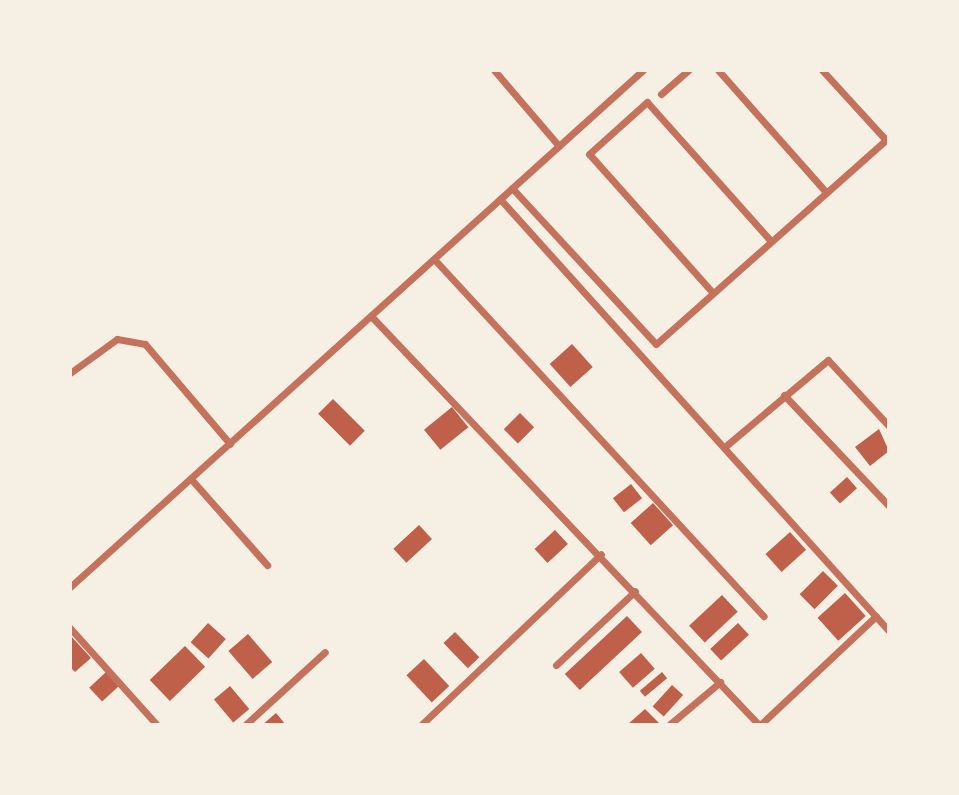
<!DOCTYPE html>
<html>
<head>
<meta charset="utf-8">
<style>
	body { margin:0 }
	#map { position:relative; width:959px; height:795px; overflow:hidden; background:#f6efe4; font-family:Montserrat,sans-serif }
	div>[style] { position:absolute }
	.building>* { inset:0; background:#bf614a; transform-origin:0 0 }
	.minor>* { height:7px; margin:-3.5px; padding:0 3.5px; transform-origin:3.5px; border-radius:3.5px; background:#c5725c }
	span { translate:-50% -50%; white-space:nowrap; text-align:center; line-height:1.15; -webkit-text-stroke:8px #f6efe4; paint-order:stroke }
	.frame { position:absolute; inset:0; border:72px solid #f6efe4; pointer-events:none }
</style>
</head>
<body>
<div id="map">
	<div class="building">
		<i style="left:572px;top:344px;width:31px;height:30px;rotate:48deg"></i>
		<i style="left:333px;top:399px;width:45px;height:21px;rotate:45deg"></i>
		<i style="left:452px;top:407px;width:26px;height:36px;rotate:51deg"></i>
		<i style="left:520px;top:413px;width:20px;height:23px;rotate:45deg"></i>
		<i style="clip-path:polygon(879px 429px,889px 451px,870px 466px,855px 447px)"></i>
		<i style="left:847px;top:477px;width:15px;height:23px;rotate:48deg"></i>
		<i style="left:631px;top:484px;width:18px;height:23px;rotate:52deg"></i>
		<i style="left:653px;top:503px;width:30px;height:30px;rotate:48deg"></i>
		<i style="left:419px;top:525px;width:19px;height:35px;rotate:47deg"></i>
		<i style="left:555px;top:530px;width:19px;height:28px;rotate:47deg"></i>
		<i style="left:790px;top:532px;width:24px;height:33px;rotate:48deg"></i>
		<i style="left:823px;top:571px;width:21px;height:33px;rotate:45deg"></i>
		<i style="left:845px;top:593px;width:31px;height:37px;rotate:48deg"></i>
		<i style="left:722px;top:595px;width:23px;height:45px;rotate:47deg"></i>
		<i style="left:627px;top:616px;width:22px;height:85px;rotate:47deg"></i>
		<i style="left:208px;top:623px;width:24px;height:26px;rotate:42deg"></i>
		<i style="left:738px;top:623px;width:16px;height:38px;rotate:47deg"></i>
		<i style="left:455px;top:632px;width:35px;height:16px;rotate:46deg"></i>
		<i style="left:248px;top:634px;width:37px;height:26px;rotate:49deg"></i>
		<i style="clip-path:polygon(70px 635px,91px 658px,75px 672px,70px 667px)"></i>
		<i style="left:185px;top:646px;width:29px;height:49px;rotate:46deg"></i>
		<i style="left:641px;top:653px;width:21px;height:29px;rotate:49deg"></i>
		<i style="left:424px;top:659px;width:37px;height:24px;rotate:47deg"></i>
		<i style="left:106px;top:672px;width:19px;height:23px;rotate:47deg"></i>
		<i style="left:662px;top:672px;width:8px;height:29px;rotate:50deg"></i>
		<i style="left:672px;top:685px;width:15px;height:29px;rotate:42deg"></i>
		<i style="left:230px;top:686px;width:30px;height:21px;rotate:50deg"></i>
		<i style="clip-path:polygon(645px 709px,659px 723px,627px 725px)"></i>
		<i style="clip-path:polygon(276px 713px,286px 725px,262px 725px)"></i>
	</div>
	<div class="minor">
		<i style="left:494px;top:70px;width:100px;rotate:49.5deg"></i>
		<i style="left:718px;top:70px;width:163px;rotate:48.5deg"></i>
		<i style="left:822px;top:70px;width:93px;rotate:47.6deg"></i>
		<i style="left:661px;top:94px;width:37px;rotate:-41deg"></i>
		<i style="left:512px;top:188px;width:212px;rotate:47.3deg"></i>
		<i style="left:656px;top:344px;width:312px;rotate:-41.6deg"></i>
		<i style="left:500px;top:199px;width:581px;rotate:48deg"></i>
		<i style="left:434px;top:259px;width:486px;rotate:47.3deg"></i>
		<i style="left:713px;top:293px;width:186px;rotate:-131.7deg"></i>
		<i style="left:589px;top:154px;width:78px;rotate:-41.9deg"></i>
		<i style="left:647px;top:102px;width:186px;rotate:48.3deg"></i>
		<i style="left:371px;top:316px;width:564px;rotate:46.51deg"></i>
		<i style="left:70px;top:373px;width:58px;rotate:-35.9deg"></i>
		<i style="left:117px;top:339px;width:28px;rotate:10deg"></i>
		<i style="left:145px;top:344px;width:131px;rotate:49.6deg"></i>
		<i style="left:784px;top:395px;width:153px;rotate:46.6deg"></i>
		<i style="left:727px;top:445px;width:132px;rotate:-40.1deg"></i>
		<i style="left:828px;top:360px;width:90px;rotate:47.3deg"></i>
		<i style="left:191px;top:479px;width:115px;rotate:48.5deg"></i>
		<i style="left:70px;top:587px;width:772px;rotate:-42.06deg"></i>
		<i style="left:70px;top:628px;width:130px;rotate:48.1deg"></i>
		<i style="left:556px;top:665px;width:108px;rotate:-43.1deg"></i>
		<i style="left:245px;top:725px;width:108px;rotate:-42.4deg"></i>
		<i style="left:421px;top:725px;width:248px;rotate:-43.5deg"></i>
		<i style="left:669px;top:725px;width:67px;rotate:-40.1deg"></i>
		<i style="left:760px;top:725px;width:159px;rotate:-43.2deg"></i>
	</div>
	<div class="frame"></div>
</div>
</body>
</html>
